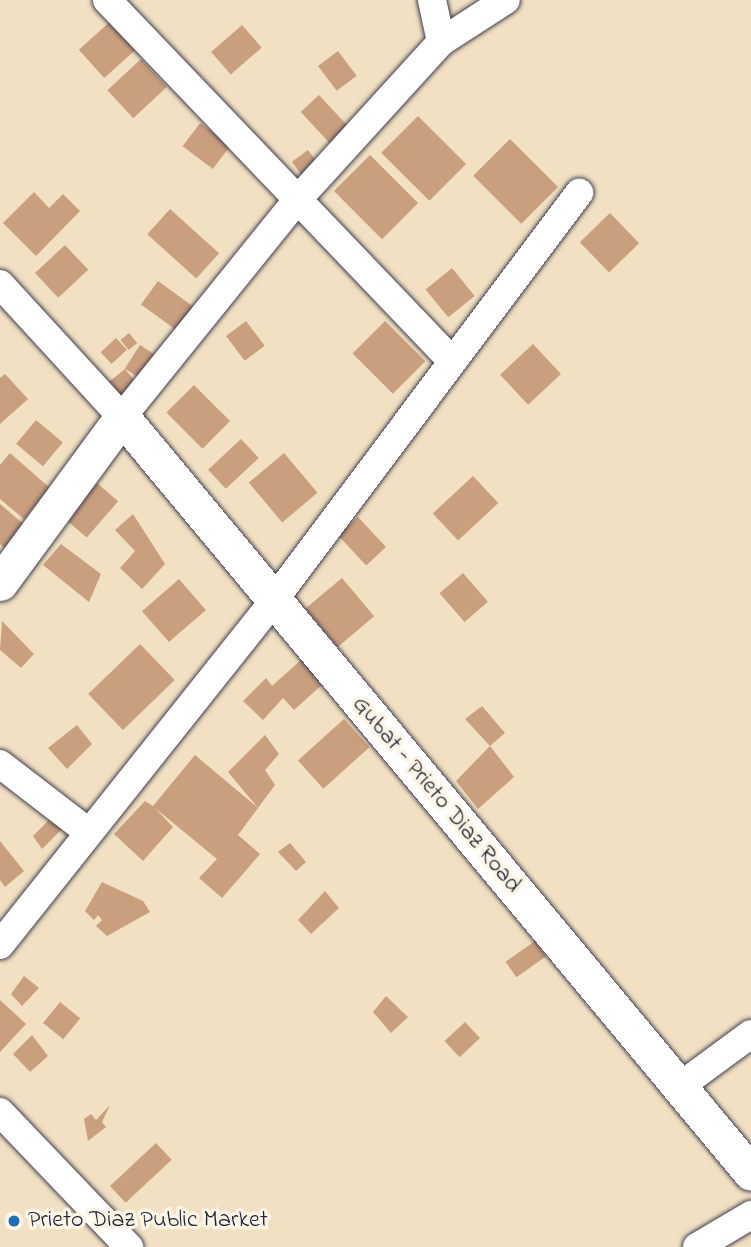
<!DOCTYPE html>
<html>
<head>
<meta charset="utf-8">
<style>
	body { margin:0 }
	#map { position:relative; width:751px; height:1247px; overflow:hidden; background:#f1e1c2; font-family:"Indie Flower",sans-serif }
	div>[style] { position:absolute }
	.building>* { inset:0; background:#ca9f7e; transform-origin:0 0 }
	.roads { filter:drop-shadow(0 0 2px #413f4f) drop-shadow(0 0 2px #413f4f) }
	.minor>* { height:28px; margin:-14px; padding:0 14px; transform-origin:14px; border-radius:14px; background:#fff }
	.major>* { height:35px; margin:-17.5px; padding:0 17.5px; transform-origin:17.5px; border-radius:17.5px; background:#fff }
	.dots>* { width:19px; height:19px; translate:-50% -50%; box-sizing:border-box; border:4px solid #fcf5e5; border-radius:50% }
	span { translate:-50% -50%; white-space:nowrap; text-align:center; line-height:1.15; -webkit-text-stroke:7px #fcf5e5; paint-order:stroke }
	.street-label { font-size:24px; color:#22223b }
	.poi-label { font-size:24px; color:#22223b }
	.left { translate:0 -50%; text-align:left }
</style>
</head>
<body>
<div id="map">
	<div class="building">
		<i style="left:113px;top:19px;width:38px;height:46px;rotate:48deg"></i>
		<i style="left:242px;top:25px;width:30px;height:41px;rotate:49deg"></i>
		<i style="left:338px;top:51px;width:31px;height:25px;rotate:53deg"></i>
		<i style="left:141px;top:59px;width:38px;height:46px;rotate:47deg"></i>
		<i style="left:319px;top:95px;width:45px;height:25px;rotate:47deg"></i>
		<i style="left:418px;top:116px;width:68px;height:52px;rotate:45deg"></i>
		<i style="left:200px;top:123px;width:38px;height:29px;rotate:37deg"></i>
		<i style="left:510px;top:139px;width:68px;height:52px;rotate:45deg"></i>
		<i style="left:308px;top:150px;width:19px;height:20px;rotate:54deg"></i>
		<i style="left:370px;top:155px;width:68px;height:51px;rotate:45deg"></i>
		<i style="clip-path:polygon(34px 192px,49px 208px,63px 194px,80px 211px,36px 256px,3px 223px)"></i>
		<i style="left:170px;top:209px;width:66px;height:34px;rotate:42deg"></i>
		<i style="left:610px;top:213px;width:42px;height:42px;rotate:46deg"></i>
		<i style="left:65px;top:245px;width:34px;height:41px;rotate:47deg"></i>
		<i style="left:452px;top:268px;width:36px;height:34px;rotate:51deg"></i>
		<i style="left:158px;top:281px;width:52px;height:29px;rotate:36deg"></i>
		<i style="left:246px;top:321px;width:31px;height:25px;rotate:53deg"></i>
		<i style="left:385px;top:321px;width:57px;height:46px;rotate:45deg"></i>
		<i style="left:129px;top:333px;width:13px;height:11px;rotate:51deg"></i>
		<i style="left:116px;top:338px;width:16px;height:21px;rotate:47deg"></i>
		<i style="left:533px;top:344px;width:41px;height:45px;rotate:47deg"></i>
		<i style="left:140px;top:345px;width:17px;height:28px;rotate:33deg"></i>
		<i style="left:125px;top:369px;width:22px;height:22px;rotate:51deg"></i>
		<i style="clip-path:polygon(5px 374px,28px 399px,0 424px,0 378px)"></i>
		<i style="left:194px;top:385px;width:51px;height:39px;rotate:45deg"></i>
		<i style="left:36px;top:420px;width:35px;height:31px;rotate:40deg"></i>
		<i style="left:241px;top:439px;width:26px;height:45px;rotate:47deg"></i>
		<i style="clip-path:polygon(10px 453px,50px 488px,24px 519px,0 499px,0 465px)"></i>
		<i style="left:284px;top:453px;width:52px;height:46px;rotate:50deg"></i>
		<i style="left:473px;top:476px;width:37px;height:55px;rotate:47deg"></i>
		<i style="left:97px;top:483px;width:28px;height:48px;rotate:41deg"></i>
		<i style="clip-path:polygon(0 504px,27px 527px,7px 550px,0 544px)"></i>
		<i style="clip-path:polygon(133px 514px,165px 564px,142px 589px,120px 568px,135px 551px,115px 530px)"></i>
		<i style="left:358px;top:517px;width:41px;height:27px;rotate:47deg"></i>
		<i style="clip-path:polygon(61px 544px,101px 574px,89px 602px,43px 565px)"></i>
		<i style="left:463px;top:573px;width:38px;height:31px;rotate:49deg"></i>
		<i style="left:342px;top:578px;width:50px;height:48px;rotate:50deg"></i>
		<i style="left:179px;top:579px;width:41px;height:49px;rotate:49deg"></i>
		<i style="clip-path:polygon(2px 621px,34px 654px,21px 668px,0 650px)"></i>
		<i style="left:140px;top:644px;width:50px;height:72px;rotate:46deg"></i>
		<i style="clip-path:polygon(302px 659px,324px 683px,294px 710px,283px 698px,263px 720px,243px 701px,266px 678px,272px 686px)"></i>
		<i style="clip-path:polygon(482px 706px,505px 733px,490px 746px,514px 777px,478px 809px,456px 781px,490px 746px,465px 719px)"></i>
		<i style="left:344px;top:719px;width:38px;height:62px;rotate:48deg"></i>
		<i style="clip-path:polygon(77px 725px,92px 744px,67px 769px,48px 748px)"></i>
		<i style="clip-path:polygon(265px 735px,279px 754px,265px 770px,275px 785px,258px 808px,228px 772px)"></i>
		<i style="clip-path:polygon(195px 755px,258px 808px,238px 835px,260px 854px,222px 898px,199px 878px,217px 859px,155px 808px,173px 827px,143px 861px,114px 834px,145px 801px,153px 806px)"></i>
		<i style="clip-path:polygon(52px 817px,62px 829px,42px 849px,33px 836px)"></i>
		<i style="clip-path:polygon(0 841px,24px 871px,5px 887px,0 880px)"></i>
		<i style="clip-path:polygon(290px 843px,306px 862px,296px 871px,278px 852px)"></i>
		<i style="clip-path:polygon(102px 882px,143px 901px,150px 912px,107px 936px,96px 926px,102px 920px,98px 915px,94px 920px,85px 911px)"></i>
		<i style="clip-path:polygon(325px 891px,339px 908px,311px 934px,298px 920px)"></i>
		<i style="left:535px;top:941px;width:19px;height:36px;rotate:55deg"></i>
		<i style="clip-path:polygon(24px 976px,39px 988px,22px 1006px,11px 994px)"></i>
		<i style="clip-path:polygon(386px 996px,408px 1017px,391px 1033px,373px 1012px)"></i>
		<i style="clip-path:polygon(0 1000px,26px 1024px,0 1052px)"></i>
		<i style="left:60px;top:1002px;width:26px;height:27px;rotate:39deg"></i>
		<i style="left:465px;top:1022px;width:22px;height:28px;rotate:47deg"></i>
		<i style="clip-path:polygon(32px 1035px,48px 1056px,30px 1072px,13px 1054px)"></i>
		<i style="clip-path:polygon(110px 1105px,102px 1122px,106px 1127px,88px 1141px,84px 1119px,91px 1114px,96px 1120px)"></i>
		<i style="left:156px;top:1143px;width:23px;height:63px;rotate:47deg"></i>
	</div>
	<div class="roads">
		<div class="minor">
			<i style="left:107px;top:0;width:498px;rotate:46.3deg"></i>
			<i style="left:432px;top:0;width:43px;rotate:77.9deg"></i>
			<i style="left:0;top:284px;width:180px;rotate:47.5deg"></i>
			<i style="left:122px;top:417px;width:282px;rotate:-51.1deg"></i>
			<i style="left:299px;top:198px;width:211px;rotate:-47.7deg"></i>
			<i style="left:441px;top:42px;width:77px;rotate:-32.9deg"></i>
			<i style="left:0;top:764px;width:110px;rotate:37.6deg"></i>
			<i style="left:0;top:945px;width:441px;rotate:-51.5deg"></i>
			<i style="left:274px;top:600px;width:509px;rotate:-53.15deg"></i>
			<i style="left:679px;top:1087px;width:89px;rotate:-36.4deg"></i>
			<i style="left:0;top:1112px;width:187px;rotate:46.3deg"></i>
			<i style="left:697px;top:1247px;width:63px;rotate:-30.7deg"></i>
		</div>
		<div class="major">
			<i style="left:0;top:583px;width:206px;rotate:-53.7deg"></i>
			<i style="left:122px;top:417px;width:983px;rotate:50.24deg"></i>
		</div>
	</div>
	<div class="dots">
		<i style="left:14px;top:1221px;background:#1f6fb2"></i>
	</div>
	<div class="street-label">
		<span style="left:436px;top:795px;rotate:50deg">Gubat - Prieto Diaz Road</span>
	</div>
	<div class="poi-label">
		<span class="left" style="left:28px;top:1221px">Prieto Diaz Public Market</span>
	</div>
</div>
</body>
</html>
